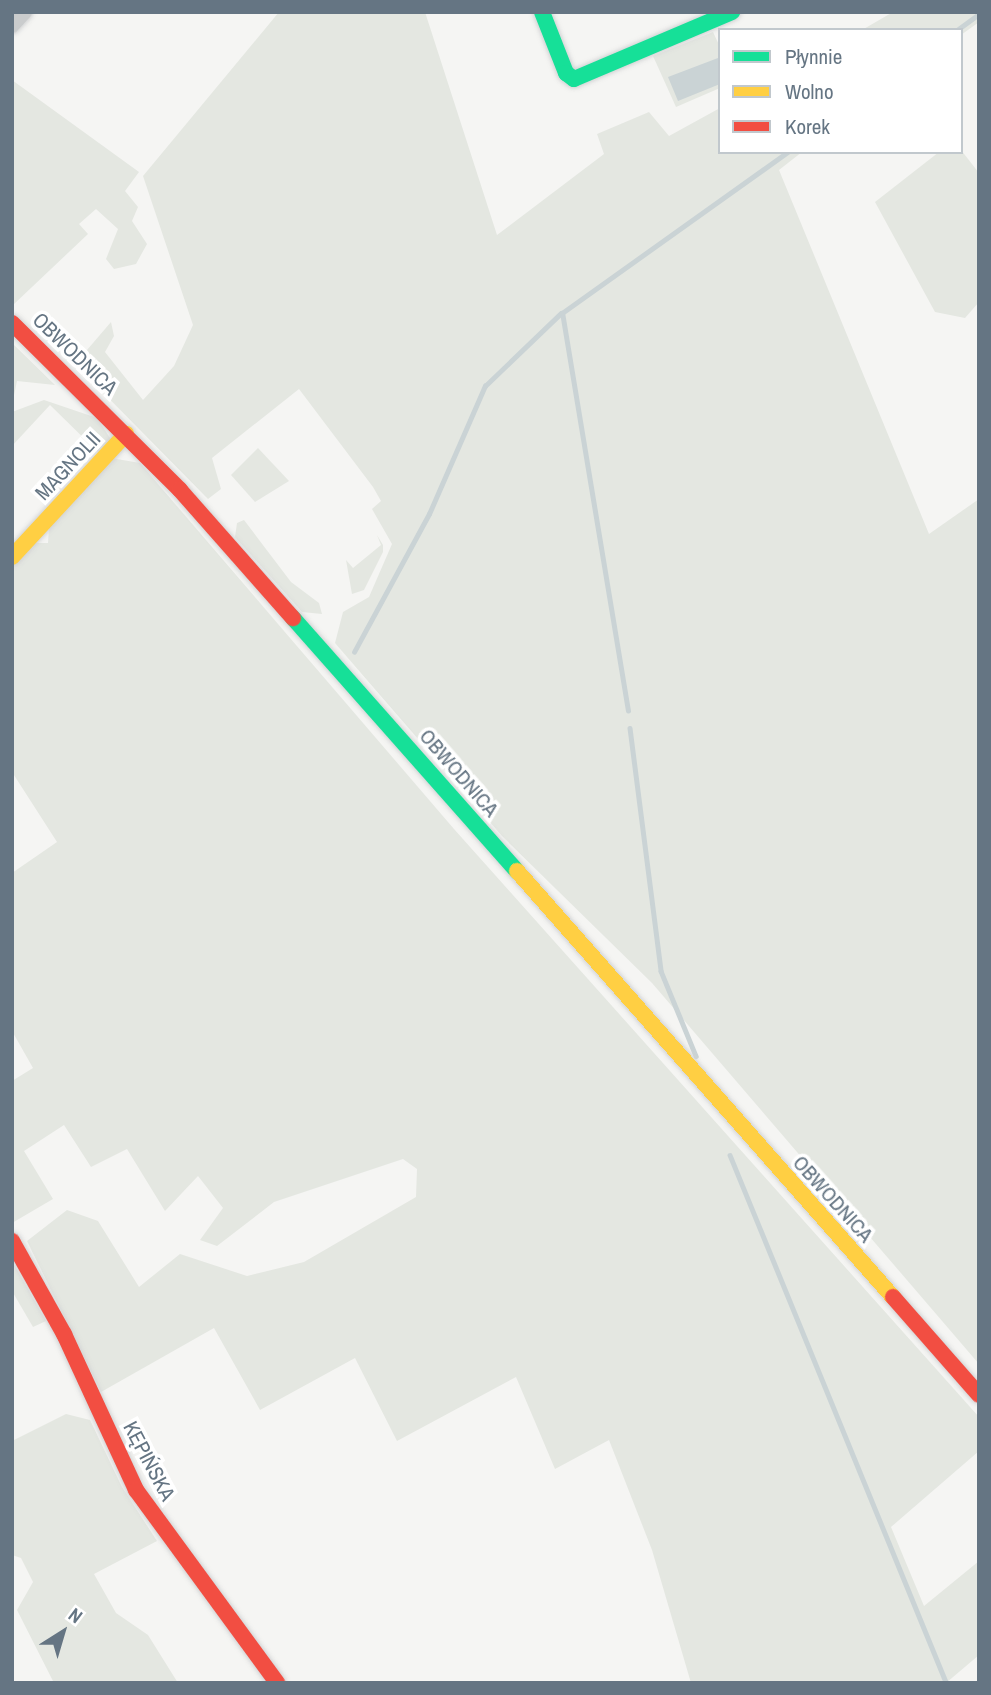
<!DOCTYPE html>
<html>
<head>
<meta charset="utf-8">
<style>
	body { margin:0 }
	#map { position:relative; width:991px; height:1695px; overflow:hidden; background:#f5f5f3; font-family:"Archivo Narrow",sans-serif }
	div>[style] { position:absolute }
	.green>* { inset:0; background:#e4e7e1 }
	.water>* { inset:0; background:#cad3d5 }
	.stream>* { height:4.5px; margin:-2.25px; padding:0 2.25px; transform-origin:2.25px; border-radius:2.25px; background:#cad3d5 }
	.roads { filter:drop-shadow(0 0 2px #d2d3d4) drop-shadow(0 0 2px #d2d3d4) }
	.street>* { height:14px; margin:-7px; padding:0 7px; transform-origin:7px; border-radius:7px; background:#cacccd }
	.fast>* { height:16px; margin:-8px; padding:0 8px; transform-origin:8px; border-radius:8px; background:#16e098 }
	.slow>* { height:16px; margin:-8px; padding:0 8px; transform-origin:8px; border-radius:8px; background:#ffcf43 }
	.jam>* { height:16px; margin:-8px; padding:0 8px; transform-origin:8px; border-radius:8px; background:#f24e42 }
	span { translate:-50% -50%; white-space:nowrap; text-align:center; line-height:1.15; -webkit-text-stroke:7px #fff; paint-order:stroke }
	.street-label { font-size:21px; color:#657583 }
	.frame { position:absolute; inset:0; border:14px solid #657583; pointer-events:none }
	.legend { position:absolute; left:718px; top:28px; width:245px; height:126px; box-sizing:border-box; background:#fff; border:2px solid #c1c8cd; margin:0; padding:9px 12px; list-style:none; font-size:21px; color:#657583 }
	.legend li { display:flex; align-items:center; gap:14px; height:35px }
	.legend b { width:35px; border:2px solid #c1c8cd }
	.north { position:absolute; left:28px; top:1597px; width:70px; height:70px; -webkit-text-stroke:5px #fff; paint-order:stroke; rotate:37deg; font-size:19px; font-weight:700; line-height:28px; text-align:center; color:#657583 }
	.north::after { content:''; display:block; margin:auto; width:24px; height:32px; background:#657583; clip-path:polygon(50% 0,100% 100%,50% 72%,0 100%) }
</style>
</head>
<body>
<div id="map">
	<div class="green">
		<i style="clip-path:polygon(279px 12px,425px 12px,497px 235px,604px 154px,597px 134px,649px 112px,669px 136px,720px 108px,720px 152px,802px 152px,779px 170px,929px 534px,979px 499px,979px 1364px,652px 983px,502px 836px,335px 643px,343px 612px,369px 597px,392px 544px,372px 509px,381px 501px,373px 487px,299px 389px,212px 458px,221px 489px,208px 499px,75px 364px,111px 322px,114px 336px,105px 352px,143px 400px,174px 366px,193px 325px,143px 176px)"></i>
		<i style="clip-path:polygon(893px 12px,979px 12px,979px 22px,961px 35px,961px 30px,862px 30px)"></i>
		<i style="clip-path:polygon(713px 32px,720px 47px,720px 88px,676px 107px,653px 56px)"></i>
		<i style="clip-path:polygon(12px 80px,139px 172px,125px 191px,138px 207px,132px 221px,147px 244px,136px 264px,114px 269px,106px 259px,118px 229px,96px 209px,79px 224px,88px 234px,13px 305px)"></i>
		<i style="clip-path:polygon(961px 150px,979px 173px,979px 302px,965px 318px,935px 312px,875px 202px,939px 152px)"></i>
		<i style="clip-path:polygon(12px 343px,55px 385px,17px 381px,12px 405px)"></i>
		<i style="clip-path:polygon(44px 400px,97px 418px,112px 441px,100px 454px,50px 405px,12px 446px,12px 412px)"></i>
		<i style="clip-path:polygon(258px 448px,289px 481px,255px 502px,231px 475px)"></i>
		<i style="clip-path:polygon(111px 458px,140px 463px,454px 829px,979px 1417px,979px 1451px,891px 1527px,924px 1606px,979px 1561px,979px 1655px,946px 1683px,691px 1683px,652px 1550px,609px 1440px,555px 1469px,516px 1377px,397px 1441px,355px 1358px,260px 1410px,214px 1328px,101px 1392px,27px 1241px,67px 1210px,98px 1221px,139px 1287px,180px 1254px,247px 1276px,304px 1262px,416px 1197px,417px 1169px,403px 1159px,274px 1202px,217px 1246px,200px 1240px,223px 1208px,198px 1176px,165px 1211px,127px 1149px,91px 1167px,64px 1125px,24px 1151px,53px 1199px,12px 1223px,12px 1081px,33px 1068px,12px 1031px,12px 873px,57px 842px,12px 772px,12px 565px,32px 543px,48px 543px,49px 528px)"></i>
		<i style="clip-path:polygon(244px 520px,291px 582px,319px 603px,322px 614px,302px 612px,235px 537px,237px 523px)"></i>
		<i style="clip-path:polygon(377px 535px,383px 545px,383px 552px,364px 590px,352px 594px,346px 560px,353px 568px,381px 545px)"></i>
		<i style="clip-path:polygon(12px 1261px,46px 1321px,33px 1327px,12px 1291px)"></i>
		<i style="clip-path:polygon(66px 1414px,90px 1420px,122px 1487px,157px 1541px,94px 1574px,116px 1613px,148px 1635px,178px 1683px,54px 1683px,17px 1610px,33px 1582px,21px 1558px,12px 1555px,12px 1441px)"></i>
	</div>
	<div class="water">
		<i style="clip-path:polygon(718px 58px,720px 84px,678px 101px,668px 77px)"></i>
	</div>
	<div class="stream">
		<i style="left:957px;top:30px;width:27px;rotate:-36deg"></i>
		<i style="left:354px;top:652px;width:157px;rotate:-61.5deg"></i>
		<i style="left:429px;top:514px;width:140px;rotate:-66.4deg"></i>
		<i style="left:485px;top:386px;width:105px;rotate:-43.8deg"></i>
		<i style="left:628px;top:711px;width:403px;rotate:-99.4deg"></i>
		<i style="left:562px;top:313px;width:277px;rotate:-35.5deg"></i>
		<i style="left:630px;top:728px;width:245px;rotate:82.7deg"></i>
		<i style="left:661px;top:971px;width:92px;rotate:67.6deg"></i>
		<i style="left:730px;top:1155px;width:570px;rotate:67.71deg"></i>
	</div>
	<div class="roads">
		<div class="street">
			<i style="left:12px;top:26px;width:19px;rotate:-47deg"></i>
		</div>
		<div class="fast">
			<i style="left:542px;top:12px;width:66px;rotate:68.5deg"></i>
			<i style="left:566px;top:73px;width:10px;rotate:37deg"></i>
			<i style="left:574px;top:79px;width:172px;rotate:-23deg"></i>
			<i style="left:293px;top:618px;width:338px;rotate:48.5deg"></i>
		</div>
		<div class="slow">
			<i style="left:12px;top:557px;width:168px;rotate:-47.2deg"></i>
			<i style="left:517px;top:871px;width:568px;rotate:48.57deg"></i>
		</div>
		<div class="jam">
			<i style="left:12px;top:323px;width:237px;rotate:44.8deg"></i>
			<i style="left:180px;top:490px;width:171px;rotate:48.6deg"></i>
			<i style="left:12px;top:1241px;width:107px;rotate:60.8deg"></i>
			<i style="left:64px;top:1334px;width:172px;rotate:65.2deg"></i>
			<i style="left:136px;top:1490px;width:239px;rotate:53.8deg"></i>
			<i style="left:893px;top:1297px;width:130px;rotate:48.7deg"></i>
		</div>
	</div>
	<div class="street-label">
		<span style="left:75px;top:354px;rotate:44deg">OBWODNICA</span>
		<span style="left:68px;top:466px;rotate:-47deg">MAGNOLII</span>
		<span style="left:459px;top:773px;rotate:49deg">OBWODNICA</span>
		<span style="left:833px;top:1199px;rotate:48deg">OBWODNICA</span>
		<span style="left:149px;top:1461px;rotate:62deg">KĘPIŃSKA</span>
	</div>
	<div class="frame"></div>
	<ul class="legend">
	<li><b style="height:9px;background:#16e098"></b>Płynnie</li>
	<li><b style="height:9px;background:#ffcf43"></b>Wolno</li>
	<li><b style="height:9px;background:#f24e42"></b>Korek</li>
	</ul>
	<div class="north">N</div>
</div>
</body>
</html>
